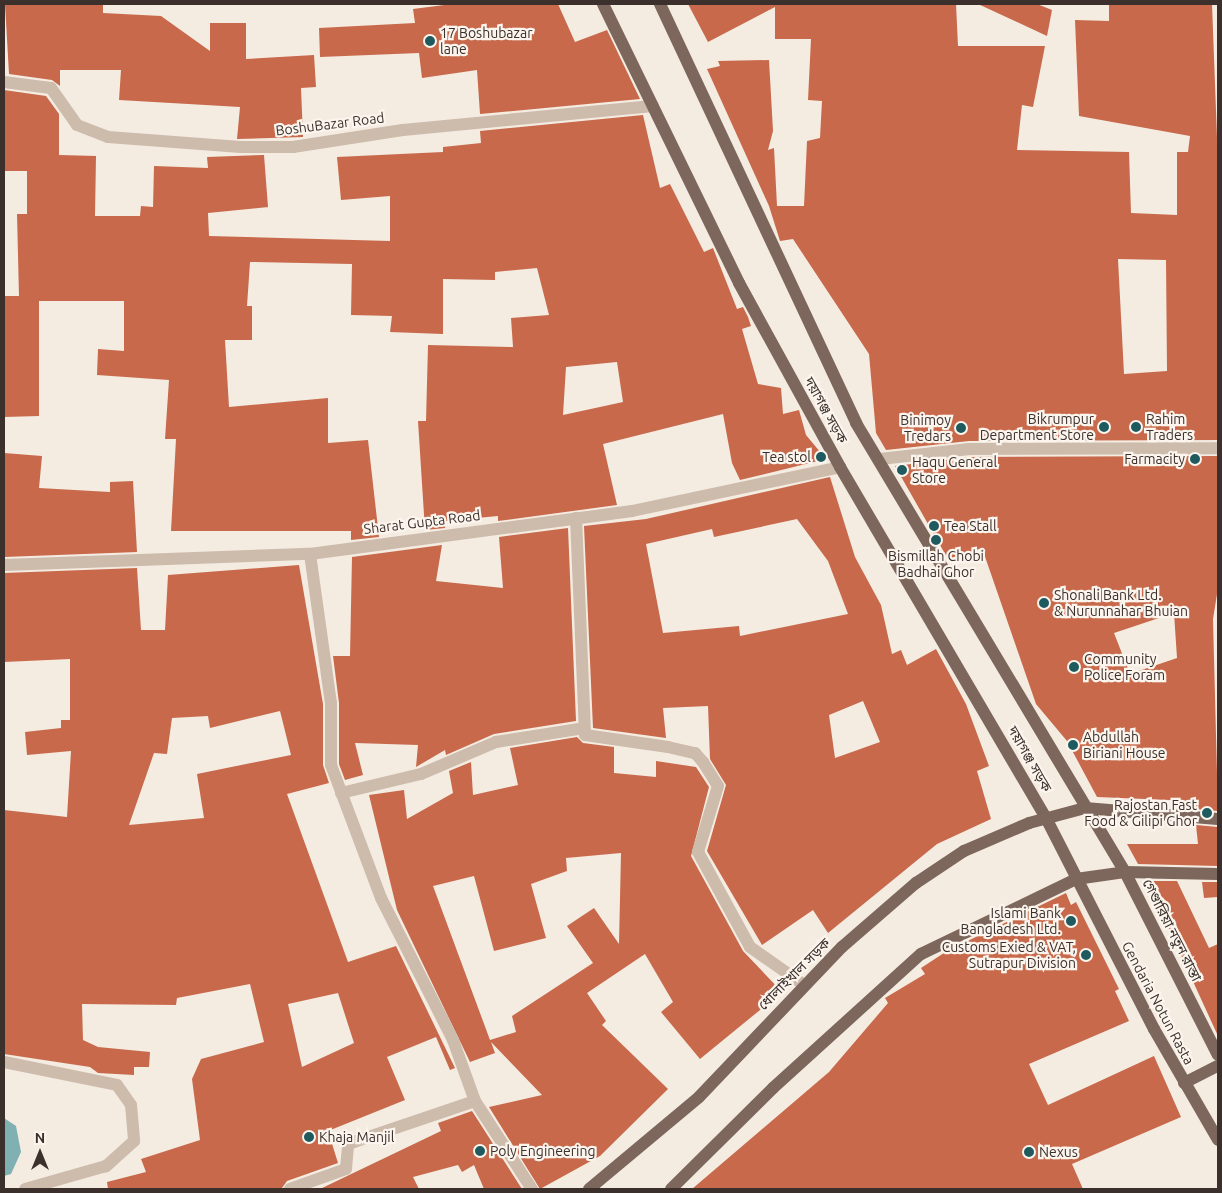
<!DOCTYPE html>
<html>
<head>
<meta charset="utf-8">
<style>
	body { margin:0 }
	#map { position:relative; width:1222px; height:1193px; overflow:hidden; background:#f4ebe1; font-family:Ubuntu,"Noto Sans Bengali",sans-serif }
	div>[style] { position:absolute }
	.water>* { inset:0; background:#7fb0b2 }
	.building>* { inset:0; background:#c8694b }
	.minor>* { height:12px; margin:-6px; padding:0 6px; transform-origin:6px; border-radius:6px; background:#cdbbac }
	.primary>* { height:12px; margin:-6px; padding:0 6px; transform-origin:6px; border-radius:6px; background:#7d675c }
	.dots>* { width:14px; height:14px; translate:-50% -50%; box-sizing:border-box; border:2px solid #fbf5ee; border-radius:50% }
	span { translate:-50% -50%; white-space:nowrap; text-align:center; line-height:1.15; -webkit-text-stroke:4.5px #fbf5ee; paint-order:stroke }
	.poi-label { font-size:14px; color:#3b302b }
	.left { translate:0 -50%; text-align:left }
	.right { translate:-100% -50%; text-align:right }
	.street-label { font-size:14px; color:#3b302b }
	.frame { position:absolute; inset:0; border:5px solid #3b302b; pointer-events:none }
	.north { position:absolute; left:15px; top:1128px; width:50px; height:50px; -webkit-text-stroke:4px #fbf5ee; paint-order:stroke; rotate:0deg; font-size:14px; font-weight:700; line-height:20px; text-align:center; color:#3b302b }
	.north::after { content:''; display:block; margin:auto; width:18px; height:22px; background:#3b302b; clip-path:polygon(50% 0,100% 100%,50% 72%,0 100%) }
</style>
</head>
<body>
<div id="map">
	<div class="water">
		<i style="clip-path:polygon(4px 1118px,16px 1126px,21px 1152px,11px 1174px,4px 1176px)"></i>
	</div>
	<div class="building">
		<i style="clip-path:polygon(5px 4px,103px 4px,103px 13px,161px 16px,210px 51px,210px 23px,246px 23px,246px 59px,314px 55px,316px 87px,301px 88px,303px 137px,237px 139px,240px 107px,119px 100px,121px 70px,60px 70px,60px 86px,52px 80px,9px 74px)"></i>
		<i style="clip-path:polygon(452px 4px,558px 4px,575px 42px,607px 30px,640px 99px,480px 114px,477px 70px,422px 78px,419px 53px,320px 57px,319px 28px,415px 23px,413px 9px)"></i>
		<i style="clip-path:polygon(evenodd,688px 4px,956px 4px,958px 46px,1045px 46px,1033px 107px,1022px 105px,1017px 150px,1129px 152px,1131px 213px,1177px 215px,1177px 152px,1188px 152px,1190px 136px,1079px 116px,1075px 20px,1109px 21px,1109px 4px,1212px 4px,1218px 164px,1218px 440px,969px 441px,886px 450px,876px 433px,869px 354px,793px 239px,780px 241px,769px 206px,707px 69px,720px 66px,718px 61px,769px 60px,773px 131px,768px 150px,774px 148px,777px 206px,804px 206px,807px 141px,820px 138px,822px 101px,808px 100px,811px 39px,775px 39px,775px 7px,708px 42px,688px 4px,1118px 259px,1166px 260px,1167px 371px,1124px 374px,1118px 259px)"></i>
		<i style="clip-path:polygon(978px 4px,1037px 4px,1052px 10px,1047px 36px)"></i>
		<i style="clip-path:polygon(evenodd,4px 90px,46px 96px,59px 114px,59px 155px,96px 156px,95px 216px,140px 216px,141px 206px,153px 207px,154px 166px,208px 168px,207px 157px,264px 155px,268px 207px,208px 213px,209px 236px,390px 241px,390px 196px,341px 200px,337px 157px,443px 152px,443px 147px,481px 143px,480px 131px,643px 115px,660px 188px,670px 184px,704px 252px,713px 248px,737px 309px,743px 307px,748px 317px,751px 326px,742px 329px,758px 384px,781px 388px,783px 414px,799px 410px,806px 435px,826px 459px,740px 480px,732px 463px,723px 414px,603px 444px,617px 505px,498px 521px,498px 516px,446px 521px,445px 528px,425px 530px,418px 421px,426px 421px,428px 345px,513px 347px,511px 318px,549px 315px,537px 268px,495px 272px,495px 280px,443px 279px,443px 334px,390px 332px,392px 316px,351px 315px,352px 264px,250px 262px,247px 306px,252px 306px,252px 340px,225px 340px,229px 407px,328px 398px,328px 443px,368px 440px,379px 537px,351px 540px,351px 531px,171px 531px,176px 439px,165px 439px,169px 380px,97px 375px,98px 349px,124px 351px,124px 301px,39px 301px,39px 416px,4px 417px,4px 296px,19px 296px,17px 214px,27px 214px,27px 171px,4px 171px,4px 90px,617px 362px,623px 402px,563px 415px,566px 367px,617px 362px)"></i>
		<i style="clip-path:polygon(4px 453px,42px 456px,39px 488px,110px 492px,110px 482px,133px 481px,137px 552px,4px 557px)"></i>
		<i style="clip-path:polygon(evenodd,1218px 456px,1218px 588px,1213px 619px,1218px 811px,1194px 809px,1193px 801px,1097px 797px,1067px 741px,1036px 704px,982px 548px,948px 559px,895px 466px,969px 457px,1218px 456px,1174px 613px,1177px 658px,1130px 674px,1114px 633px,1174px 613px)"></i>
		<i style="clip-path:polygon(evenodd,830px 477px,855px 557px,881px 605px,892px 654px,901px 650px,907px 665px,936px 649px,966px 704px,989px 766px,977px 771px,991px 819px,937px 844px,828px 933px,813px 910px,762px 945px,707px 851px,726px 785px,710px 759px,708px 706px,663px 708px,666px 738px,593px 728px,584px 526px,646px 519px,830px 477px,797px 519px,828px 561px,848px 614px,740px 636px,739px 626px,663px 633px,646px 544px,712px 529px,714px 537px,797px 519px,830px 477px,863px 701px,880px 742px,835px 758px,829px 715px,863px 701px)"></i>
		<i style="clip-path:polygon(568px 528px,576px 721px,494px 734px,446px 755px,445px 750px,416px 767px,418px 745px,355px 743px,363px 775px,345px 780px,339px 764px,339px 703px,333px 656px,350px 656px,352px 557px,442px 545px,436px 581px,503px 588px,499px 537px)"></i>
		<i style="clip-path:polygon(evenodd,299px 565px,323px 704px,323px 765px,329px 783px,287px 794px,348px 962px,396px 946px,455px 1068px,450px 1070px,436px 1037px,387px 1057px,405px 1100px,328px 1131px,338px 1163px,287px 1181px,282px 1188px,108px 1189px,107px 1182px,146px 1172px,141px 1159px,200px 1140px,192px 1079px,201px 1059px,264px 1042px,250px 984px,177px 998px,176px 1005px,82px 1004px,83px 1040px,98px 1047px,150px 1052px,149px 1067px,134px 1067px,134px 1075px,98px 1073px,90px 1067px,4px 1054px,4px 810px,67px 817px,71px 751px,27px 755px,25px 732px,61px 728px,61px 720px,70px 720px,70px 659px,4px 662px,4px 573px,137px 568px,141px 630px,165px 630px,168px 575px,299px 565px,280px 711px,291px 755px,197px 774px,204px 818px,129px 825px,154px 753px,167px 754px,172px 718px,208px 716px,210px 728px,280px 711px,299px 565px,338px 993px,354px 1043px,302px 1067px,288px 1004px,338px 993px)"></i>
		<i style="clip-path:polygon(evenodd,577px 737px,583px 743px,614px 747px,614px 773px,656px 777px,656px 761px,696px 767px,709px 787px,691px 856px,743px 951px,782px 992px,700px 1059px,661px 1012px,673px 1002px,645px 954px,587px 993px,606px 1021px,602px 1025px,668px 1089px,600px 1156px,540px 1189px,489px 1107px,542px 1095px,491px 1042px,495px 1053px,470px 1062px,397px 910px,369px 795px,404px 790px,407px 819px,453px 793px,449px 771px,471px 762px,473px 795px,518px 785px,510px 748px,577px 737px,621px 853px,619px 944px,594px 908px,567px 926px,593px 963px,512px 1016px,516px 1032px,490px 1040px,433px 886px,474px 876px,494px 951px,546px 938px,531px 884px,567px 871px,566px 858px,621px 853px)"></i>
		<i style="clip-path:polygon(1196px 825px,1218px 827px,1218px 866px,1138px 864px,1127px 844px,1198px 844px)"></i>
		<i style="clip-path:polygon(1147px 881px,1177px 881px,1209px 948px,1218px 944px,1218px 1036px)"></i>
		<i style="clip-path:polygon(1202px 882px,1218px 882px,1218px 897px,1204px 898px)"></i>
		<i style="clip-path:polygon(1066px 893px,1071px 905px,1076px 902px,1119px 989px,1115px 991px,1129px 1021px,1029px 1064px,1048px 1105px,1154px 1056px,1181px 1117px,1072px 1164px,1083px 1189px,692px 1189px,829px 1072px,888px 1003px,885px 998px,925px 974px,921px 968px,947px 951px)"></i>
		<i style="clip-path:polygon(472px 1111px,522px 1189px,484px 1189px,474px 1165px,462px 1172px,458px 1165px,413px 1177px,419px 1189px,320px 1189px,441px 1131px,438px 1123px)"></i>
	</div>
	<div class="minor">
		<i style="left:4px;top:82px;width:47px;rotate:7.3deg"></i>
		<i style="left:51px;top:88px;width:45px;rotate:54.9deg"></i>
		<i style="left:77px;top:125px;width:33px;rotate:21deg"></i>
		<i style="left:108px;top:137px;width:133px;rotate:4.3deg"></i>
		<i style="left:241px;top:147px;width:52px"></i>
		<i style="left:293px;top:147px;width:111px;rotate:-8.8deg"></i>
		<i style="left:403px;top:130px;width:251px;rotate:-5.5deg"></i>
		<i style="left:880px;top:459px;width:90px;rotate:-6.4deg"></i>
		<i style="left:969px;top:449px;width:249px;rotate:-0.2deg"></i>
		<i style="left:576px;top:518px;width:217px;rotate:87.6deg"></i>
		<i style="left:585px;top:735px;width:84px;rotate:8.2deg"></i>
		<i style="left:668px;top:747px;width:28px;rotate:13deg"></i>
		<i style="left:695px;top:753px;width:12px;rotate:48deg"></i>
		<i style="left:703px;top:762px;width:28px;rotate:58deg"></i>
		<i style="left:718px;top:786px;width:69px;rotate:106.9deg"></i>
		<i style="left:698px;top:852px;width:108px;rotate:61.3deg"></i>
		<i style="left:750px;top:947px;width:66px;rotate:35.1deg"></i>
		<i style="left:310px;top:554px;width:150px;rotate:82deg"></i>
		<i style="left:331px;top:703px;width:62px;rotate:90deg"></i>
		<i style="left:331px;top:765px;width:142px;rotate:69.4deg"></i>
		<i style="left:381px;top:898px;width:159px;rotate:63.1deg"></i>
		<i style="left:453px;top:1040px;width:65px;rotate:70.2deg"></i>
		<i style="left:475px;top:1101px;width:105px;rotate:57.1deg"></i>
		<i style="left:4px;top:565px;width:306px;rotate:-2.1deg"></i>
		<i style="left:310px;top:554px;width:325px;rotate:-7.6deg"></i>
		<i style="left:632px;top:511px;width:213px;rotate:-11.9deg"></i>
		<i style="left:341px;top:793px;width:82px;rotate:-13.4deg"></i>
		<i style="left:421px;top:774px;width:82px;rotate:-23.1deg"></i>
		<i style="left:496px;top:742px;width:89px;rotate:-9deg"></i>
		<i style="left:4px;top:1062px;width:115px;rotate:11.5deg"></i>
		<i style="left:117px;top:1085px;width:24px;rotate:55deg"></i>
		<i style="left:131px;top:1105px;width:36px;rotate:85deg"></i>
		<i style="left:134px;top:1141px;width:38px;rotate:138deg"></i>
		<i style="left:106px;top:1166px;width:84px;rotate:164.1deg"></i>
		<i style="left:290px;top:1189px;width:59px;rotate:-19.7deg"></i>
		<i style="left:346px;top:1169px;width:25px;rotate:-85deg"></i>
		<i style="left:348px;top:1144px;width:134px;rotate:-18.7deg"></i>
	</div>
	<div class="primary">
		<i style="left:603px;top:4px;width:310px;rotate:64deg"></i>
		<i style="left:739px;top:283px;width:210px;rotate:61.2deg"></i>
		<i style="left:840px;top:467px;width:407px;rotate:59.6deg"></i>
		<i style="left:1046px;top:818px;width:237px;rotate:62.9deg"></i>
		<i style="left:1154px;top:1029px;width:128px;rotate:60deg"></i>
		<i style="left:660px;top:4px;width:463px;rotate:64.9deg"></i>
		<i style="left:856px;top:423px;width:523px;rotate:59.07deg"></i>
		<i style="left:1125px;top:872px;width:205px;rotate:63.1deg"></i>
		<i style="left:1184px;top:1083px;width:38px;rotate:-27deg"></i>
		<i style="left:589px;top:1189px;width:143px;rotate:-39.9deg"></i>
		<i style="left:699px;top:1097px;width:207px;rotate:-46.4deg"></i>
		<i style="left:842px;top:947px;width:98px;rotate:-40.9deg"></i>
		<i style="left:916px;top:883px;width:58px;rotate:-33.7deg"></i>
		<i style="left:964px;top:851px;width:71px;rotate:-23.3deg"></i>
		<i style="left:1029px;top:823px;width:58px;rotate:-15deg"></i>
		<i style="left:1085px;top:808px;width:133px;rotate:4.7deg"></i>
		<i style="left:671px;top:1189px;width:144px;rotate:-44.7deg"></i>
		<i style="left:773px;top:1088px;width:200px;rotate:-42.2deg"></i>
		<i style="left:921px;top:954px;width:172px;rotate:-25.8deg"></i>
		<i style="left:1076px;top:879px;width:49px;rotate:-8.1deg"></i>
		<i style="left:1125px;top:872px;width:93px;rotate:1.2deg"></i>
	</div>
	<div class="dots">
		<i style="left:430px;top:41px;background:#1f5a5e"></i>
		<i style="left:1104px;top:427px;background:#1f5a5e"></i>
		<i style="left:1136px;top:427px;background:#1f5a5e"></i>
		<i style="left:961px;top:428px;background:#1f5a5e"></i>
		<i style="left:821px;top:457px;background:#1f5a5e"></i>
		<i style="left:1195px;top:459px;background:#1f5a5e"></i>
		<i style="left:902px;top:470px;background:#1f5a5e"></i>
		<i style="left:934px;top:526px;background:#1f5a5e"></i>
		<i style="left:936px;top:540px;background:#1f5a5e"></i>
		<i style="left:1044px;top:603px;background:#1f5a5e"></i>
		<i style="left:1074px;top:667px;background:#1f5a5e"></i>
		<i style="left:1073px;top:745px;background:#1f5a5e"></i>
		<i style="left:1207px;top:813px;background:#1f5a5e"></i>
		<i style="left:1071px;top:921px;background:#1f5a5e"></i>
		<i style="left:1086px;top:955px;background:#1f5a5e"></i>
		<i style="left:309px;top:1137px;background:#1f5a5e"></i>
		<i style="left:480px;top:1151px;background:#1f5a5e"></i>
		<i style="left:1029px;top:1152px;background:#1f5a5e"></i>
	</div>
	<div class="poi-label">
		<span class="left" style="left:440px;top:41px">17 Boshubazar<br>lane</span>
		<span class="right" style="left:1094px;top:427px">Bikrumpur<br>Department Store</span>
		<span class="left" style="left:1146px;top:427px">Rahim<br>Traders</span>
		<span class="right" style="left:951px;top:428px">Binimoy<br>Tredars</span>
		<span class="right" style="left:811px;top:457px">Tea stol</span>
		<span class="right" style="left:1185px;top:459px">Farmacity</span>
		<span class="left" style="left:912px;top:470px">Haqu General<br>Store</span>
		<span class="left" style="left:944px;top:526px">Tea Stall</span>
		<span style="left:936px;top:564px">Bismillah Chobi<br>Badhai Ghor</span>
		<span class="left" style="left:1054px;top:603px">Shonali Bank Ltd.<br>&amp; Nurunnahar Bhuian</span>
		<span class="left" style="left:1084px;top:667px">Community<br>Police Foram</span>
		<span class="left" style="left:1083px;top:745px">Abdullah<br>Biriani House</span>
		<span class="right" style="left:1197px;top:813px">Rajostan Fast<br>Food &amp; Gilipi Ghor</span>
		<span class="right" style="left:1061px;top:921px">Islami Bank<br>Bangladesh Ltd.</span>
		<span class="right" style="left:1076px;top:955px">Customs Exied &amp; VAT,<br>Sutrapur Division</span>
		<span class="left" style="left:319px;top:1137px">Khaja Manjil</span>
		<span class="left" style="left:490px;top:1151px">Poly Engineering</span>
		<span class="left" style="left:1039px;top:1152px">Nexus</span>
	</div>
	<div class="street-label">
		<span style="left:330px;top:124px;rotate:-7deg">BoshuBazar Road</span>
		<span style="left:826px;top:410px;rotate:61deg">দয়াগঞ্জ সড়ক</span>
		<span style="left:422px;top:522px;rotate:-7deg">Sharat Gupta Road</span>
		<span style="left:1030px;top:759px;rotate:60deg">দয়াগঞ্জ সড়ক</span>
		<span style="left:1172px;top:930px;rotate:63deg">গেণ্ডারিয়া নতুন রাস্তা</span>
		<span style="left:794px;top:974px;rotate:-45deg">ধোলাইখাল সড়ক</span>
		<span style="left:1158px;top:1003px;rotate:62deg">Gendaria Notun Rasta</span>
	</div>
	<div class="frame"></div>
	<div class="north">N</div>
</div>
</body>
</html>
